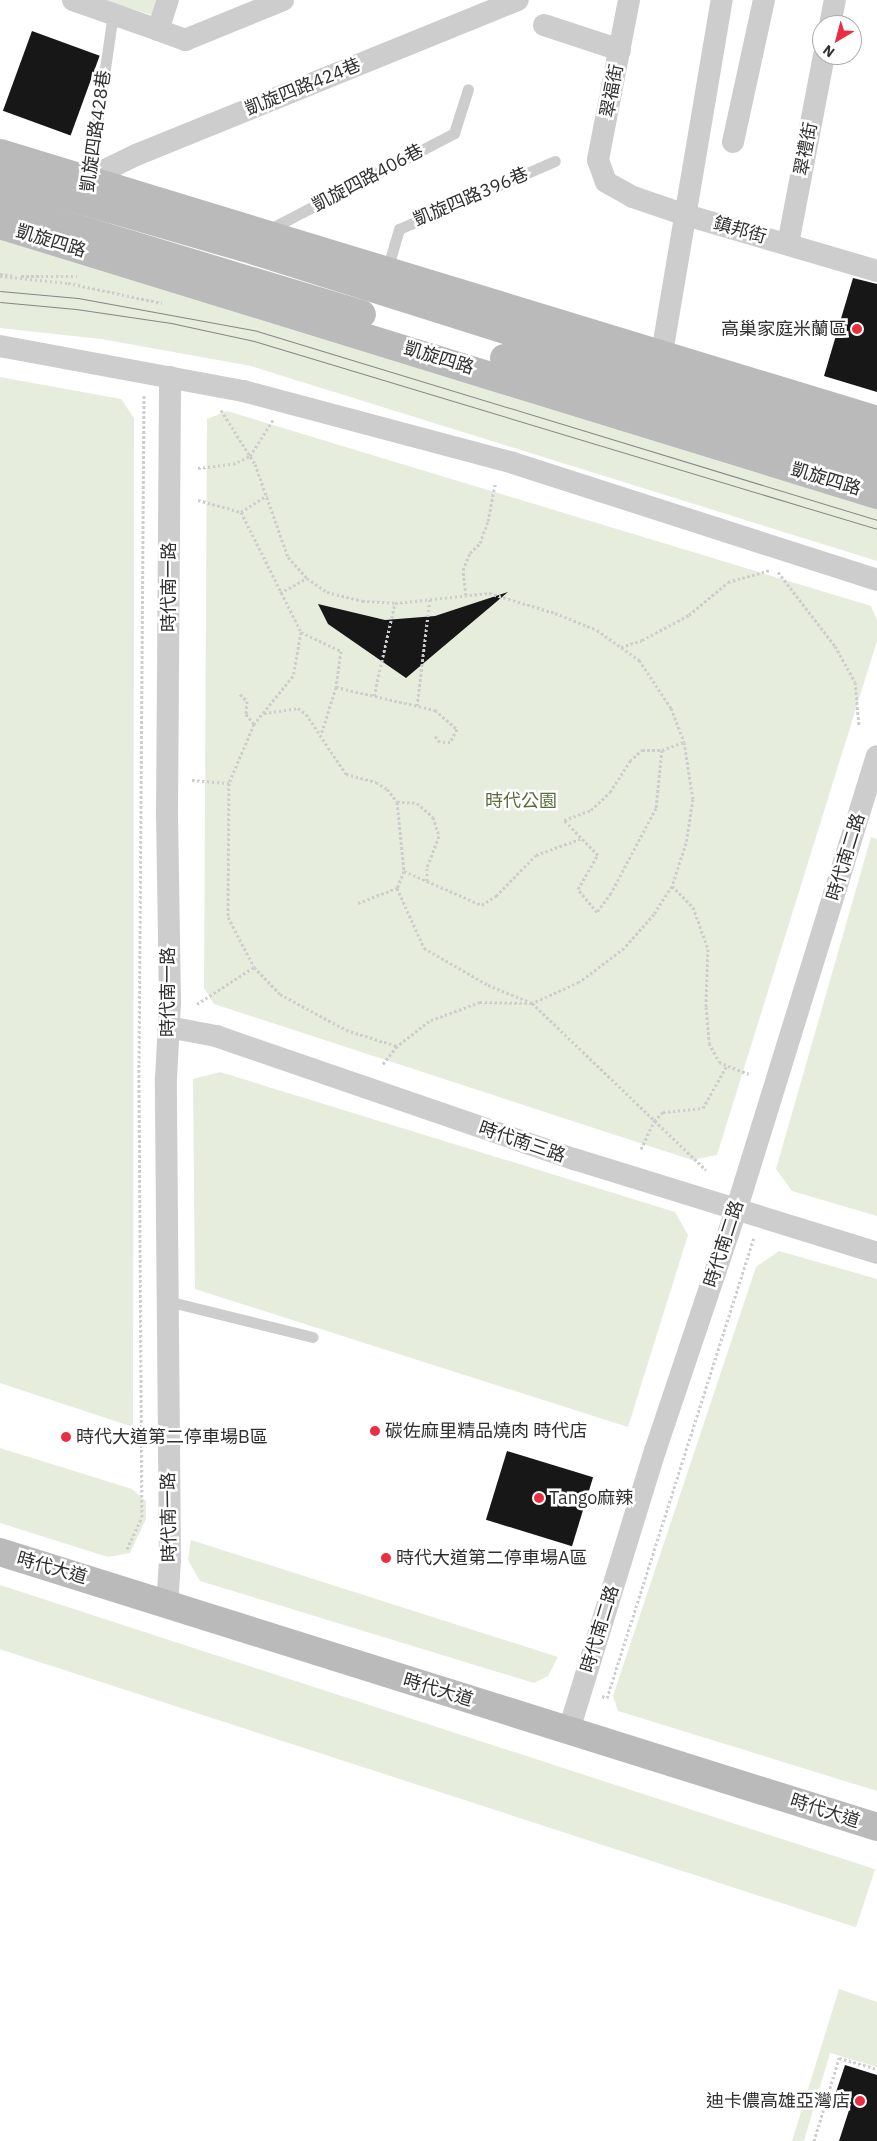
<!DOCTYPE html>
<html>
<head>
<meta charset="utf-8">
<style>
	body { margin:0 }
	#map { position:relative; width:877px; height:2141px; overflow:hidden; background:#fff; font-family:"IBM Plex Sans","Noto Sans TC",sans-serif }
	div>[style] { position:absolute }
	.green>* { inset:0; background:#e6eddd; transform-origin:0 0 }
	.building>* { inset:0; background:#171717; transform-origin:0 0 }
	.path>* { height:3px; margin-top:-1.5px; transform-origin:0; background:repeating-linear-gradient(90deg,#cdcdcd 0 2.5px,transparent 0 5px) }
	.lane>* { height:11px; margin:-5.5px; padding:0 5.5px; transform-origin:5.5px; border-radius:5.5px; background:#cdcdcd }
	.street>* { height:22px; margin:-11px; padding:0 11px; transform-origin:11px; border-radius:11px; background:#cdcdcd }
	.secondary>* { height:28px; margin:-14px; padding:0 14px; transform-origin:14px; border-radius:14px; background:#bababa }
	.tram>* { height:1px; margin:-0.5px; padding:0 0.5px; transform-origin:0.5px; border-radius:0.5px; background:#858585 }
	.dots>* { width:14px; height:14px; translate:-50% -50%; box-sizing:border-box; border:2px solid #fff; border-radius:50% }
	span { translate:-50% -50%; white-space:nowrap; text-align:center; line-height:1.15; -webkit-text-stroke:5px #fff; paint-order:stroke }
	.street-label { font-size:18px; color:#303030 }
	.poi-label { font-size:18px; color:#303030 }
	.right { translate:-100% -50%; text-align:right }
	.left { translate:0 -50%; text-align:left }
	.park-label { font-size:18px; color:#546d3b }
	.north { position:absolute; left:812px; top:15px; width:50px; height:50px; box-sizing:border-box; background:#fff; border:1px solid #acacac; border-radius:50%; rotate:217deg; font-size:14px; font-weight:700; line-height:20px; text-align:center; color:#303030 }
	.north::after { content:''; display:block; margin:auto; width:18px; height:22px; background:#ea2e41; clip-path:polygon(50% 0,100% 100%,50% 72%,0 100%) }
</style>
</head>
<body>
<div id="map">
	<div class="green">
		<i style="clip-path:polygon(101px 0,157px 0,152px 15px)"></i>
		<i style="clip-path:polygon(0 235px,877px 501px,877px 561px,251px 366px,101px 339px,0 328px)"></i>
		<i style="clip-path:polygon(0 377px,121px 399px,134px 418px,133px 1427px,0 1383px)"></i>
		<i style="clip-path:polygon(227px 411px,871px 606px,877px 620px,877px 641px,717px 1155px,692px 1160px,214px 1004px,204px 988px,207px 419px)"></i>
		<i style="clip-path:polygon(871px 837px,877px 839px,877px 1216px,792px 1191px,776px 1169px)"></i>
		<i style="clip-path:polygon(220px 1072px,675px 1212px,688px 1235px,628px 1427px,195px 1289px,193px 1079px)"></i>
		<i style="clip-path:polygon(779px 1251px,877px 1279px,877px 1791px,618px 1711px,613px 1696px,756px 1267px)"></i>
		<i style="clip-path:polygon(0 1448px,132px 1489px,146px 1501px,146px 1519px,130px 1553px,108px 1557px,0 1523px)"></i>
		<i style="clip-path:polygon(191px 1540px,558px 1657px,548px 1676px,534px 1683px,200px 1581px,188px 1560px)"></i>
		<i style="left:0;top:1585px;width:920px;height:61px;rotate:18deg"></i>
		<i style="clip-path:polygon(839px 1989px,877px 2002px,877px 2067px,830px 2053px,804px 2141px,792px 2141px)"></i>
	</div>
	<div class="building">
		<i style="left:32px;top:31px;width:72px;height:85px;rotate:20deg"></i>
		<i style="clip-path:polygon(853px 278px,877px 284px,877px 392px,824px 376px)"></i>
		<i style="clip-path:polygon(508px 592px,406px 678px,328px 624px,318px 604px,385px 620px,435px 616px)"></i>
		<i style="left:507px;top:1451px;width:90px;height:72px;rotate:17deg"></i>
		<i style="clip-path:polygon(845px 2065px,877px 2075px,877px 2141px,839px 2141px,851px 2104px,834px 2098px)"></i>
	</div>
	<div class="path">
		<i style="left:0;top:274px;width:14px;rotate:8deg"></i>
		<i style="left:0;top:276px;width:68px;rotate:5.9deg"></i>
		<i style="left:68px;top:283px;width:96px;rotate:12deg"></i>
		<i style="left:21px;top:276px;width:56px"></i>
		<i style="left:221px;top:410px;width:64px;rotate:57.8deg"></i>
		<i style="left:255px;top:464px;width:99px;rotate:70.5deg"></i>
		<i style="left:288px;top:557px;width:28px;rotate:48deg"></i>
		<i style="left:307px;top:578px;width:24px;rotate:35deg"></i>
		<i style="left:327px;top:592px;width:36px;rotate:14deg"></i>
		<i style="left:362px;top:601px;width:33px;rotate:3deg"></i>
		<i style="left:395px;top:603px;width:95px;rotate:-6.1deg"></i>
		<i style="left:489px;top:593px;width:69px;rotate:16.9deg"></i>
		<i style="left:555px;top:613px;width:45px;rotate:22deg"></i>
		<i style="left:597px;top:630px;width:52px;rotate:35.5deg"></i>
		<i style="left:639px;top:660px;width:58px;rotate:56.3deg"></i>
		<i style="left:671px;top:708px;width:36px;rotate:69deg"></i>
		<i style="left:684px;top:742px;width:58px;rotate:81deg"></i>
		<i style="left:693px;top:799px;width:45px;rotate:99deg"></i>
		<i style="left:686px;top:843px;width:45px;rotate:108deg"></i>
		<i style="left:672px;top:886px;width:33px;rotate:123deg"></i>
		<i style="left:654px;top:914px;width:45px;rotate:131.4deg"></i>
		<i style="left:624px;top:948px;width:56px;rotate:142.9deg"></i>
		<i style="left:579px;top:982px;width:51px;rotate:155.9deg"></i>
		<i style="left:532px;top:1003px;width:52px;rotate:-178.9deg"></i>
		<i style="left:480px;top:1002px;width:54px;rotate:159.6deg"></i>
		<i style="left:429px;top:1021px;width:41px;rotate:142deg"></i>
		<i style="left:397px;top:1046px;width:24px;rotate:128deg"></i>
		<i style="left:198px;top:468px;width:35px;rotate:-7deg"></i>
		<i style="left:233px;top:464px;width:19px;rotate:-25deg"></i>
		<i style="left:250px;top:456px;width:43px;rotate:-57.4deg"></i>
		<i style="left:198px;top:500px;width:45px;rotate:15.6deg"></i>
		<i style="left:241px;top:512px;width:134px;rotate:63.4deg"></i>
		<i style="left:301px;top:632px;width:45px;rotate:100.3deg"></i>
		<i style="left:293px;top:676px;width:62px;rotate:129.1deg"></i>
		<i style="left:254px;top:724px;width:64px;rotate:113deg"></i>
		<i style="left:229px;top:783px;width:134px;rotate:90.4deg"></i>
		<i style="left:228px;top:917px;width:56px;rotate:62.5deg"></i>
		<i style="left:254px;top:967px;width:37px;rotate:46deg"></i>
		<i style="left:280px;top:994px;width:75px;rotate:28.6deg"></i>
		<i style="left:346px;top:1030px;width:53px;rotate:17.4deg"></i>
		<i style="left:241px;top:512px;width:31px;rotate:-33deg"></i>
		<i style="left:778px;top:572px;width:93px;rotate:52.4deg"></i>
		<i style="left:835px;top:646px;width:41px;rotate:60.9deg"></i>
		<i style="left:855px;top:682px;width:44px;rotate:84.8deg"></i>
		<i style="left:280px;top:593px;width:31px;rotate:-29deg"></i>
		<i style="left:466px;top:595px;width:25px;rotate:-97deg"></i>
		<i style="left:463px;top:570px;width:18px;rotate:-68deg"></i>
		<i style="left:470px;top:553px;width:14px;rotate:-45deg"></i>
		<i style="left:480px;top:543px;width:23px;rotate:-70deg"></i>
		<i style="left:488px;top:521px;width:38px;rotate:-79deg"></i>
		<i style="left:301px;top:632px;width:44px;rotate:25.4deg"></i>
		<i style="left:341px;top:651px;width:36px;rotate:98deg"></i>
		<i style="left:336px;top:687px;width:50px;rotate:107.4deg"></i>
		<i style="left:621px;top:647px;width:22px;rotate:-18deg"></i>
		<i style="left:642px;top:640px;width:53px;rotate:-28deg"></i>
		<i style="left:689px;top:615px;width:51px;rotate:-40.2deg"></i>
		<i style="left:728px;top:582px;width:44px;rotate:-15.9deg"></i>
		<i style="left:336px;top:687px;width:102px;rotate:13.1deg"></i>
		<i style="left:435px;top:710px;width:29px;rotate:41deg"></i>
		<i style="left:457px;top:729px;width:15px;rotate:118deg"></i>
		<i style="left:450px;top:742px;width:10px;rotate:180deg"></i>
		<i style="left:440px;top:742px;width:8px;rotate:-130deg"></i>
		<i style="left:240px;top:694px;width:10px;rotate:45deg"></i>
		<i style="left:247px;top:701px;width:13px;rotate:94deg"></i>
		<i style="left:246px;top:714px;width:13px;rotate:51deg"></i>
		<i style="left:374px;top:696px;width:95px;rotate:-77.3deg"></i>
		<i style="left:417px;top:706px;width:109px;rotate:-83.1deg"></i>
		<i style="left:264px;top:713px;width:34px;rotate:-8deg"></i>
		<i style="left:298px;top:708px;width:10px;rotate:37deg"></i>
		<i style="left:306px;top:714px;width:72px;rotate:56.3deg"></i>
		<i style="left:346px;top:774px;width:31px;rotate:15deg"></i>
		<i style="left:376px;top:782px;width:13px;rotate:32deg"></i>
		<i style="left:387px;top:789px;width:16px;rotate:52deg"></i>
		<i style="left:397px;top:802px;width:69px;rotate:84.2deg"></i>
		<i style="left:404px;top:871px;width:18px;rotate:112deg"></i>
		<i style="left:397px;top:888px;width:66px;rotate:65.8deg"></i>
		<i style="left:424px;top:948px;width:74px;rotate:30deg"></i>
		<i style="left:488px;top:985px;width:48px;rotate:22.2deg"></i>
		<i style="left:532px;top:1003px;width:241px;rotate:43.8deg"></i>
		<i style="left:642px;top:750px;width:20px"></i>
		<i style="left:662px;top:750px;width:58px;rotate:95.9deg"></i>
		<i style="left:656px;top:808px;width:96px;rotate:117.9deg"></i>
		<i style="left:611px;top:893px;width:24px;rotate:126deg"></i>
		<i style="left:597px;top:912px;width:30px;rotate:-130deg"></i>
		<i style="left:578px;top:889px;width:39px;rotate:-60deg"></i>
		<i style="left:598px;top:855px;width:49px;rotate:-134.2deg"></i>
		<i style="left:564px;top:820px;width:29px;rotate:-20deg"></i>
		<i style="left:591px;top:810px;width:26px;rotate:-43deg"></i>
		<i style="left:610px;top:792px;width:37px;rotate:-57deg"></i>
		<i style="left:630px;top:761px;width:16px;rotate:-43deg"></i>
		<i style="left:662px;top:750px;width:23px;rotate:-20deg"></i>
		<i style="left:192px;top:780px;width:37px;rotate:5deg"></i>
		<i style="left:397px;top:802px;width:20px;rotate:3deg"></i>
		<i style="left:417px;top:803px;width:21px;rotate:41deg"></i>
		<i style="left:433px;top:817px;width:20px;rotate:72deg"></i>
		<i style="left:439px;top:836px;width:34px;rotate:111deg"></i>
		<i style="left:427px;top:868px;width:13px;rotate:90deg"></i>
		<i style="left:404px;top:871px;width:85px;rotate:23.6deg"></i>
		<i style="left:482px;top:905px;width:17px;rotate:-33deg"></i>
		<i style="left:496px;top:896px;width:57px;rotate:-45.7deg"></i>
		<i style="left:536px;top:855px;width:47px;rotate:-20deg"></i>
		<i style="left:672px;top:886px;width:30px;rotate:45deg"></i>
		<i style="left:693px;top:907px;width:45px;rotate:70.3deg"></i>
		<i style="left:708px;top:949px;width:58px;rotate:92deg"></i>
		<i style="left:706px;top:1007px;width:36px;rotate:85deg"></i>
		<i style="left:709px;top:1043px;width:21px;rotate:62deg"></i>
		<i style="left:719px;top:1062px;width:32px;rotate:22deg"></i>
		<i style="left:358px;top:903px;width:42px;rotate:-21deg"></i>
		<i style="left:197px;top:1004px;width:68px;rotate:-33deg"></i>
		<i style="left:641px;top:1149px;width:31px;rotate:-65deg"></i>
		<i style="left:654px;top:1121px;width:13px;rotate:-45deg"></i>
		<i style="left:663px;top:1112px;width:40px;rotate:-5.7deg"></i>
		<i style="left:703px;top:1108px;width:49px;rotate:-60.8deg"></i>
		<i style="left:127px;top:1549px;width:35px;rotate:-65deg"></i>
		<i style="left:142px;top:1517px;width:454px;rotate:-90.4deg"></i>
		<i style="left:139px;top:1063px;width:668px;rotate:-89.57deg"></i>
		<i style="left:602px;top:1696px;width:5px;rotate:22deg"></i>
		<i style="left:607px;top:1698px;width:484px;rotate:-72.3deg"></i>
		<i style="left:814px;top:2141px;width:87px;rotate:-73.2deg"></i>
		<i style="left:839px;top:2058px;width:40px;rotate:16deg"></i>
	</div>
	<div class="lane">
		<i style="left:89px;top:178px;width:166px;rotate:-81.7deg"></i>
		<i style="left:268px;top:230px;width:210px;rotate:-27.5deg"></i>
		<i style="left:454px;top:133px;width:46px;rotate:-72.3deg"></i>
		<i style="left:387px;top:270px;width:43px;rotate:-73.7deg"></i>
		<i style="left:399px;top:229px;width:170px;rotate:-23.6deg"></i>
		<i style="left:167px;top:1301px;width:150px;rotate:13.9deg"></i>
	</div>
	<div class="street">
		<i style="left:73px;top:0;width:90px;rotate:19.4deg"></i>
		<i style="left:158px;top:30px;width:32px;rotate:-72deg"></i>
		<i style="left:629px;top:0;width:163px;rotate:101deg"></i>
		<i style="left:598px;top:160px;width:23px;rotate:70deg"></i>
		<i style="left:606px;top:182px;width:31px;rotate:29deg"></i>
		<i style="left:633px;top:197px;width:56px;rotate:18.8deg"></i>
		<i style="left:686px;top:215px;width:199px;rotate:16.3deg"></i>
		<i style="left:544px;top:25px;width:80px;rotate:18.2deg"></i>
		<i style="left:830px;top:25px;width:25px;rotate:-79deg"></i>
		<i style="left:158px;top:30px;width:29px;rotate:20deg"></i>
		<i style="left:185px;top:40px;width:106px;rotate:-22.2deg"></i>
		<i style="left:733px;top:142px;width:145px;rotate:-77.7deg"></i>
		<i style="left:89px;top:178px;width:52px;rotate:-26.1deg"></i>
		<i style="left:136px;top:155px;width:412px;rotate:-22.1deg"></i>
		<i style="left:788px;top:244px;width:192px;rotate:-79.2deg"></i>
		<i style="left:0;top:346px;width:247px;rotate:10.5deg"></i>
		<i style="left:243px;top:391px;width:279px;rotate:14.9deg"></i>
		<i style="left:513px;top:463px;width:382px;rotate:17.8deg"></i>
		<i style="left:662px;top:353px;width:358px;rotate:-80.4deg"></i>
		<i style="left:168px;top:1027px;width:49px;rotate:10.6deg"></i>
		<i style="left:216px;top:1036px;width:379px;rotate:19deg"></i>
		<i style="left:574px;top:1159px;width:317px;rotate:17.2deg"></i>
		<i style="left:167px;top:1606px;width:45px;rotate:-86.2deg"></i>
		<i style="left:170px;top:1561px;width:482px;rotate:-90.5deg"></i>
		<i style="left:166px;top:1079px;width:76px;rotate:-87deg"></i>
		<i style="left:170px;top:1003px;width:186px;rotate:-90.9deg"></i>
		<i style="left:167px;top:817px;width:440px;rotate:-89.6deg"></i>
		<i style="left:569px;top:1730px;width:292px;rotate:-72.9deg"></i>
		<i style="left:655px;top:1451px;width:253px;rotate:-71.4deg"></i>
		<i style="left:736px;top:1211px;width:476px;rotate:-72.8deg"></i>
	</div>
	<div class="secondary">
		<i style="left:0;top:153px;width:917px;rotate:16.93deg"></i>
		<i style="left:0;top:177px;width:255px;rotate:16.2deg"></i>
		<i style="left:245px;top:248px;width:663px;rotate:17.48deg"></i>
		<i style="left:0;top:205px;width:378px;rotate:16.8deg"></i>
		<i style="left:0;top:225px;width:918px;rotate:17.11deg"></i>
		<i style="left:504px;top:358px;width:390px;rotate:17.1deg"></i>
		<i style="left:0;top:1552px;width:919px;rotate:17.41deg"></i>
	</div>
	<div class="tram">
		<i style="left:0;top:291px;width:78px;rotate:5.1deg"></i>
		<i style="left:78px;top:298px;width:182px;rotate:10.4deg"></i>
		<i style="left:257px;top:331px;width:648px;rotate:16.95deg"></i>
		<i style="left:0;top:302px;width:76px;rotate:5.3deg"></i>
		<i style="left:76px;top:309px;width:96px;rotate:8.4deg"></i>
		<i style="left:171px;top:323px;width:85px;rotate:12.2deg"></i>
		<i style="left:254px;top:341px;width:651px;rotate:16.79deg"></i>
	</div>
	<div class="dots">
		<i style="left:857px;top:329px;background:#ea2e41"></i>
		<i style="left:375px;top:1431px;background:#ea2e41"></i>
		<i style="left:66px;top:1437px;background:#ea2e41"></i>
		<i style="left:539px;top:1498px;background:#ea2e41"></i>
		<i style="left:386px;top:1558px;background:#ea2e41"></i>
		<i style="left:860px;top:2101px;background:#ea2e41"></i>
	</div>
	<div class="street-label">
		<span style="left:303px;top:87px;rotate:-22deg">凱旋四路424巷</span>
		<span style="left:612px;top:91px;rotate:-79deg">翠福街</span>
		<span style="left:96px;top:131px;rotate:-82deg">凱旋四路428巷</span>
		<span style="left:806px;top:149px;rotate:-79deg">翠禮街</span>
		<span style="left:368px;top:178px;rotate:-28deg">凱旋四路406巷</span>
		<span style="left:471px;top:197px;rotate:-23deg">凱旋四路396巷</span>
		<span style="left:740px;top:230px;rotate:16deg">鎮邦街</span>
		<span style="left:51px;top:241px;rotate:17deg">凱旋四路</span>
		<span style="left:439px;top:358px;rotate:17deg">凱旋四路</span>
		<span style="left:826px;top:479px;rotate:17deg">凱旋四路</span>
		<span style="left:169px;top:587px;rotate:-90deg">時代南一路</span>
		<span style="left:846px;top:857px;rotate:-73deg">時代南二路</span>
		<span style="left:168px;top:992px;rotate:-90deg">時代南一路</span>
		<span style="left:522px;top:1142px;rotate:19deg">時代南三路</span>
		<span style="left:724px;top:1244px;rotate:-72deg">時代南二路</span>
		<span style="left:169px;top:1517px;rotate:-91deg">時代南一路</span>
		<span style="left:52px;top:1568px;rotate:16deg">時代大道</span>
		<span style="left:600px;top:1629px;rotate:-73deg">時代南二路</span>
		<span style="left:438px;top:1690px;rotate:17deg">時代大道</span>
		<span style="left:825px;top:1811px;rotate:18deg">時代大道</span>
	</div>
	<div class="poi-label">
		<span class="right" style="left:847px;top:329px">高巢家庭米蘭區</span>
		<span class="left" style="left:385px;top:1431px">碳佐麻里精品燒肉 時代店</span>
		<span class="left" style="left:76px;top:1437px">時代大道第二停車場B區</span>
		<span class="left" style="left:549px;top:1498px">Tango麻辣</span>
		<span class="left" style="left:396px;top:1558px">時代大道第二停車場A區</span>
		<span class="right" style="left:850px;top:2101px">迪卡儂高雄亞灣店</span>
	</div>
	<div class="park-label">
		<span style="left:521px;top:801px">時代公園</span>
	</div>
	<div class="north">N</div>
</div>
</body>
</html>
